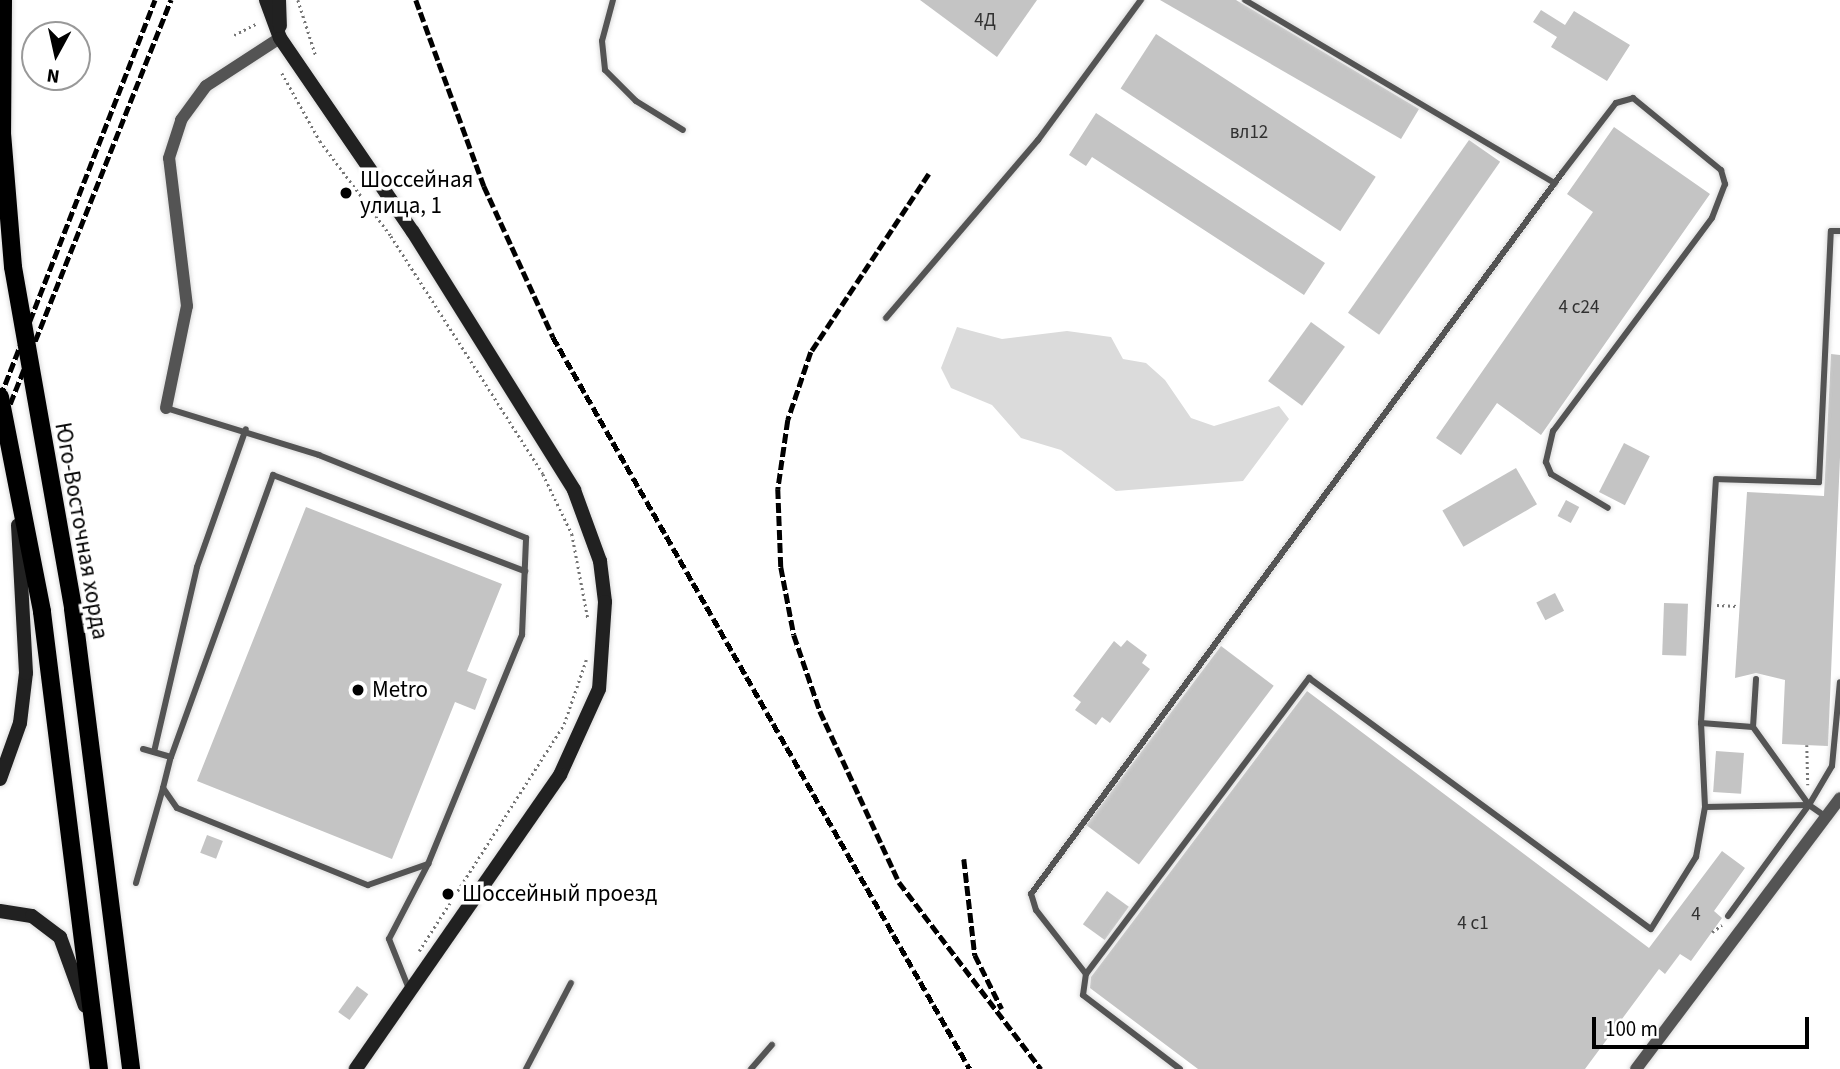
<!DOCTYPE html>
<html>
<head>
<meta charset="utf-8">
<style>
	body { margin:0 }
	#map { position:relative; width:1840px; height:1069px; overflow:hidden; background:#fff; font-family:"Source Sans 3",sans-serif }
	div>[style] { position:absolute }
	.green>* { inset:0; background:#dbdbdb }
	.building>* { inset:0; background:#c4c4c4; transform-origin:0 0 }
	.path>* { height:2.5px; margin-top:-1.25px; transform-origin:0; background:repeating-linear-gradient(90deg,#767676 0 2px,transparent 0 5.5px) }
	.roads { filter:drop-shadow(0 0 2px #dbdbdb) drop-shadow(0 0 2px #dbdbdb) }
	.service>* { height:6px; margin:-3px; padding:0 3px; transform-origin:3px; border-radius:3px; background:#545454 }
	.minor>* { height:12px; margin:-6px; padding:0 6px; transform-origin:6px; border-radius:6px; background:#545454 }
	.secondary>* { height:14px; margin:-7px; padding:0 7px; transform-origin:7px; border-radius:7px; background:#212121 }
	.primary>* { height:18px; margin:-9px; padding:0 9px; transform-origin:9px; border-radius:9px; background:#000 }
	.rail>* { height:4.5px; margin-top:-2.25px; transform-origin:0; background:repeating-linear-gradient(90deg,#000 0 10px,transparent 0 13.5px) }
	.dots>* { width:19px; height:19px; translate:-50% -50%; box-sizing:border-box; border:4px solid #fff; border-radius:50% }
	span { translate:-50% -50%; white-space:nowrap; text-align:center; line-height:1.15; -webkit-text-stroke:7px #fff; paint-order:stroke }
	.number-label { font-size:19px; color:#313131 }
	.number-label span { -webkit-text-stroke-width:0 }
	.poi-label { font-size:23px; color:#000 }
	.left { translate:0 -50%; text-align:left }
	.street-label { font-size:23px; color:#000 }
	.north { position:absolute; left:21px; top:21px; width:70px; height:70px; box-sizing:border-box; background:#fff; border:2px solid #999; border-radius:50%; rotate:188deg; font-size:19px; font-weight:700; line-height:28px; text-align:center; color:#000 }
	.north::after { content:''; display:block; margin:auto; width:24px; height:32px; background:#000; clip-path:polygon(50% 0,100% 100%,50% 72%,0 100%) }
	.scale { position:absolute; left:1592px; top:1017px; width:217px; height:32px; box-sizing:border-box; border:4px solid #000; border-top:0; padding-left:9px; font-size:21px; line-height:24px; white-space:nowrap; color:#000; -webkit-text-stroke:5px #fff; paint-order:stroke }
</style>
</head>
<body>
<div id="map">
	<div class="green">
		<i style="clip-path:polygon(957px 327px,1002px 339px,1067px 331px,1111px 337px,1123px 359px,1146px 363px,1165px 380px,1191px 418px,1214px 426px,1279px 406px,1289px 419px,1243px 481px,1116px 491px,1061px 450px,1021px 438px,992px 405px,951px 388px,941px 368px)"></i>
	</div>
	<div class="building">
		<i style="clip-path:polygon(920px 0,1037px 0,997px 57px)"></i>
		<i style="clip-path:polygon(1160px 0,1236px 0,1419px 109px,1401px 139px)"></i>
		<i style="clip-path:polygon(1541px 10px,1565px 25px,1574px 11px,1630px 45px,1607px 81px,1551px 47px,1557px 37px,1533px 22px)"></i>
		<i style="left:1156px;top:34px;width:262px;height:65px;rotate:33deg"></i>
		<i style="clip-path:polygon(1096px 113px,1325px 263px,1304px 295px,1092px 157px,1086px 166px,1069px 155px)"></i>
		<i style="clip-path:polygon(1614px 127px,1710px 194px,1541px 435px,1497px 403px,1461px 455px,1436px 438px,1593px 212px,1567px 194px)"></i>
		<i style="left:1469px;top:140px;width:38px;height:211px;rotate:35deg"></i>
		<i style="left:1311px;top:322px;width:42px;height:73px;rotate:36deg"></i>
		<i style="clip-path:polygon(1831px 354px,1840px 355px,1840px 457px,1828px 746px,1782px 744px,1785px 680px,1756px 673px,1735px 678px,1747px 492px,1824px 496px)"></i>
		<i style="left:1624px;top:443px;width:29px;height:55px;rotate:27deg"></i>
		<i style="left:1516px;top:468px;width:42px;height:85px;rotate:60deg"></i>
		<i style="left:1566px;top:500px;width:15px;height:18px;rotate:28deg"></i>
		<i style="clip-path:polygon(306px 507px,502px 584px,467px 671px,487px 679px,475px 710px,455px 702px,392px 859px,197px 781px)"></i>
		<i style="left:1555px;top:593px;width:20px;height:21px;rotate:63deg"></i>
		<i style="left:1664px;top:603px;width:24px;height:52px;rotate:2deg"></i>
		<i style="clip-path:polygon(1127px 640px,1147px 655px,1142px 663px,1150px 669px,1110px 723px,1102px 717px,1096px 725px,1075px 710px,1081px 702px,1073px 696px,1114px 641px,1121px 647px)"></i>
		<i style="left:1221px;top:646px;width:66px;height:224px;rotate:37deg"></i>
		<i style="clip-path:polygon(1307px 691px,1649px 948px,1722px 851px,1745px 868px,1714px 911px,1722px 918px,1691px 961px,1680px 954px,1665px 974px,1659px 969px,1585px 1069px,1198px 1069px,1090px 988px,1091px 977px)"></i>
		<i style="left:1716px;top:751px;width:28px;height:41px;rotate:4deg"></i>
		<i style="left:207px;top:835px;width:17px;height:19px;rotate:21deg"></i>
		<i style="left:1107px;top:891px;width:27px;height:41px;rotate:36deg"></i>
		<i style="left:357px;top:986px;width:14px;height:32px;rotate:36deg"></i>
	</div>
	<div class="path">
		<i style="left:298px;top:0;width:59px;rotate:72.2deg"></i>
		<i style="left:234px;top:35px;width:27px;rotate:-27deg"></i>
		<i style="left:282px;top:73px;width:78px;rotate:60.8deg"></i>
		<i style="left:320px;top:141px;width:119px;rotate:53.2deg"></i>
		<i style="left:391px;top:236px;width:282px;rotate:57.4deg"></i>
		<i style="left:543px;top:474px;width:67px;rotate:64.2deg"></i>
		<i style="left:572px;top:534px;width:86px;rotate:79.3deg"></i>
		<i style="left:1717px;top:605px;width:21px;rotate:3deg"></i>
		<i style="left:1807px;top:745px;width:40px;rotate:88.6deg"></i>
		<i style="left:1712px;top:932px;width:12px;rotate:-35deg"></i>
		<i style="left:419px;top:951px;width:269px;rotate:-57.4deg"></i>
		<i style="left:564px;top:724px;width:68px;rotate:-71deg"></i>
	</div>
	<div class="roads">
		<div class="service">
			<i style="left:613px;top:0;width:42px;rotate:105deg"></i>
			<i style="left:602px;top:41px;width:29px;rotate:84deg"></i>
			<i style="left:605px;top:70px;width:44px;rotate:45deg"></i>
			<i style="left:636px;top:101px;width:55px;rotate:31.7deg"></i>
			<i style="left:1245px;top:0;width:360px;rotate:30.6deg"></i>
			<i style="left:886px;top:318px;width:234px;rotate:-49.5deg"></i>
			<i style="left:1038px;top:140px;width:174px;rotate:-53.7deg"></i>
			<i style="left:1701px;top:723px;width:52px;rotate:4.4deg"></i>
			<i style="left:1753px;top:727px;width:96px;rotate:54.3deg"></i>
			<i style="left:1753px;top:727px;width:48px;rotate:-86.4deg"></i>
			<i style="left:143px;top:749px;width:29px;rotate:16deg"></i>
			<i style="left:171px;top:757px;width:300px;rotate:-70.1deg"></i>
			<i style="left:273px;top:475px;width:270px;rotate:20.9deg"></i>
			<i style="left:154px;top:752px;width:190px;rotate:-76.9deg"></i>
			<i style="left:197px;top:567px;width:146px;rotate:-70.5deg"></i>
			<i style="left:163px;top:788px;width:32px;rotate:-76deg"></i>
			<i style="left:1809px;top:805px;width:45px;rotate:-59.5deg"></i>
			<i style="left:1832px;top:766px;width:84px;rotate:-84.6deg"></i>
			<i style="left:1705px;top:807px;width:104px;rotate:-1.1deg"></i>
			<i style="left:136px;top:883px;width:99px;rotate:-74.1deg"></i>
			<i style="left:163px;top:788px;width:24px;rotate:55deg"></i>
			<i style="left:177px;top:808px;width:206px;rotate:22deg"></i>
			<i style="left:368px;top:885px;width:64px;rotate:-19.3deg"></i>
			<i style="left:428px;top:864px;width:248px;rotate:-67.7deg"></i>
			<i style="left:522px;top:635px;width:97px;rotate:-87.6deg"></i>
			<i style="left:526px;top:538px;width:223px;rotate:-158.2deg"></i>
			<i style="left:319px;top:455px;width:160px;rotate:-162.9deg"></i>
			<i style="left:1728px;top:916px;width:137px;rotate:-53.9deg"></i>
			<i style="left:1809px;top:805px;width:21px;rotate:35deg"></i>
			<i style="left:1086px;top:974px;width:371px;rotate:-53deg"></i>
			<i style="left:1309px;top:678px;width:424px;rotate:36.3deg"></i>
			<i style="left:1651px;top:929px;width:85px;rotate:-58deg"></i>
			<i style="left:1696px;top:857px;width:51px;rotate:-79.8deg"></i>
			<i style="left:1705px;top:807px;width:84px;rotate:-92.7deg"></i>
			<i style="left:1701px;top:723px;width:244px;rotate:-86.5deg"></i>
			<i style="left:1716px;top:479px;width:103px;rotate:1.7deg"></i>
			<i style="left:1819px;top:482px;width:251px;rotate:-87.3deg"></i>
			<i style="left:1831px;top:231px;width:9px"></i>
			<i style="left:409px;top:989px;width:54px;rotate:-111.8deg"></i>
			<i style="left:389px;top:939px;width:85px;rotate:-62.5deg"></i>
			<i style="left:526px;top:1069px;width:97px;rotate:-62.4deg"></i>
			<i style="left:751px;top:1069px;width:32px;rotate:-49deg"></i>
			<i style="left:1180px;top:1069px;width:122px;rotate:-142.7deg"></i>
			<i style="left:1083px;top:995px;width:21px;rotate:-82deg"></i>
			<i style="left:1086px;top:974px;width:81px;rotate:-128deg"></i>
			<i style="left:1036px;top:910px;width:17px;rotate:-107deg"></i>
			<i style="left:1031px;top:894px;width:895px;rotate:-53.63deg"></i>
			<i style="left:1562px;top:173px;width:88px;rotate:-52.4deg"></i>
			<i style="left:1616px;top:103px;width:18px;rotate:-16deg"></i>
			<i style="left:1633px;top:98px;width:114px;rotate:39.3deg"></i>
			<i style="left:1721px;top:170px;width:15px;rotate:74deg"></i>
			<i style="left:1725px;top:184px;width:36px;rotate:111deg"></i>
			<i style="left:1712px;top:218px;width:266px;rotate:126.7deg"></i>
			<i style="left:1553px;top:431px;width:32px;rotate:103deg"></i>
			<i style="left:1546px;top:462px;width:13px;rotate:67deg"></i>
			<i style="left:1551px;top:474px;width:66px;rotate:30.8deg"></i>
		</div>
		<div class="minor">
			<i style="left:166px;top:408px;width:104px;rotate:-78.4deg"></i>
			<i style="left:187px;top:306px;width:149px;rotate:-96.9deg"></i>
			<i style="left:169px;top:158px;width:40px;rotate:-72deg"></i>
			<i style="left:181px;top:120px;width:42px;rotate:-53.7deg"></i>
			<i style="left:206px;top:86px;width:88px;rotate:-33deg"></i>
			<i style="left:1636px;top:1069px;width:339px;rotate:-53deg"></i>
		</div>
		<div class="secondary">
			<i style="left:266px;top:0;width:40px;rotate:69.8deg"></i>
			<i style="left:280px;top:38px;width:235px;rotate:55.6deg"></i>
			<i style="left:413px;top:232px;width:304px;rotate:58deg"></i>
			<i style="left:574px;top:490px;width:76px;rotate:69.9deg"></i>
			<i style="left:600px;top:561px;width:41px;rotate:83deg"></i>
			<i style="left:605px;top:602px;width:87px;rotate:93.9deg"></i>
			<i style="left:599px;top:689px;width:94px;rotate:114.4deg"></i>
			<i style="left:560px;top:775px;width:358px;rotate:124.8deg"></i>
			<i style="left:279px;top:0;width:26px;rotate:88deg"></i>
			<i style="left:0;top:779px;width:59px;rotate:-70.3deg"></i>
			<i style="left:20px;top:723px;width:50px;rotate:-83.2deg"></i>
			<i style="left:26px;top:673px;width:148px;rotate:-93.1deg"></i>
			<i style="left:0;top:911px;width:32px;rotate:9deg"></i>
			<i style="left:32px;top:916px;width:35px;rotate:37deg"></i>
			<i style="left:60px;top:937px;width:73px;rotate:70.1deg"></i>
		</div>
		<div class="primary">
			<i style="left:3px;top:0;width:133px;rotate:90.4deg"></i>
			<i style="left:2px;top:133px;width:134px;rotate:85.3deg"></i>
			<i style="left:13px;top:267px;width:347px;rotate:80deg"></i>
			<i style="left:73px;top:609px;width:464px;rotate:82.8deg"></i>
			<i style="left:0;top:397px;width:219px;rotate:78.9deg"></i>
			<i style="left:42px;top:612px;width:461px;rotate:82.9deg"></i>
		</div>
	</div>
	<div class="rail">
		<i style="left:416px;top:0;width:198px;rotate:69.9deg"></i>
		<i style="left:484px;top:186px;width:166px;rotate:65.4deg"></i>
		<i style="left:553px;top:337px;width:842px;rotate:60.33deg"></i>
		<i style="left:929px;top:174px;width:214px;rotate:123.5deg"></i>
		<i style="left:811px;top:352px;width:72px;rotate:108.7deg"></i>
		<i style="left:788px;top:420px;width:70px;rotate:98.2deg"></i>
		<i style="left:778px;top:489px;width:78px;rotate:87.8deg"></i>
		<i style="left:781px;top:567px;width:69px;rotate:79.2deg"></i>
		<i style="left:794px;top:635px;width:80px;rotate:71.1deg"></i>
		<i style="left:820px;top:711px;width:188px;rotate:65.2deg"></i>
		<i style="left:899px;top:882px;width:235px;rotate:52.8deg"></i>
		<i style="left:0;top:397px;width:426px;rotate:-68.7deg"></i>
		<i style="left:0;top:429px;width:462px;rotate:-68.3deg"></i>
		<i style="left:964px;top:859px;width:97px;rotate:83.5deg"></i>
		<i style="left:975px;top:955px;width:60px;rotate:63.4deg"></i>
	</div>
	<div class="dots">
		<i style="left:346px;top:193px;background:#000"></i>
		<i style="left:358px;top:690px;background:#000"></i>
		<i style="left:448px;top:894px;background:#000"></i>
	</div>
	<div class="number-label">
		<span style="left:985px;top:21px">4Д</span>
		<span style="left:1249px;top:133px">вл12</span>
		<span style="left:1579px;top:308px">4 с24</span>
		<span style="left:1696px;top:915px">4</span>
		<span style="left:1473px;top:924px">4 с1</span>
	</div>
	<div class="poi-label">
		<span class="left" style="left:360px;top:193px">Шоссейная<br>улица, 1</span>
		<span class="left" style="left:372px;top:690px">Metro</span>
		<span class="left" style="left:462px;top:894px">Шоссейный проезд</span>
	</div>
	<div class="street-label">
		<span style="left:81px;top:531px;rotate:80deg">Юго-Восточная хорда</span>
	</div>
	<div class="north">N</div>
	<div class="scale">100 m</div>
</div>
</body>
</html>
